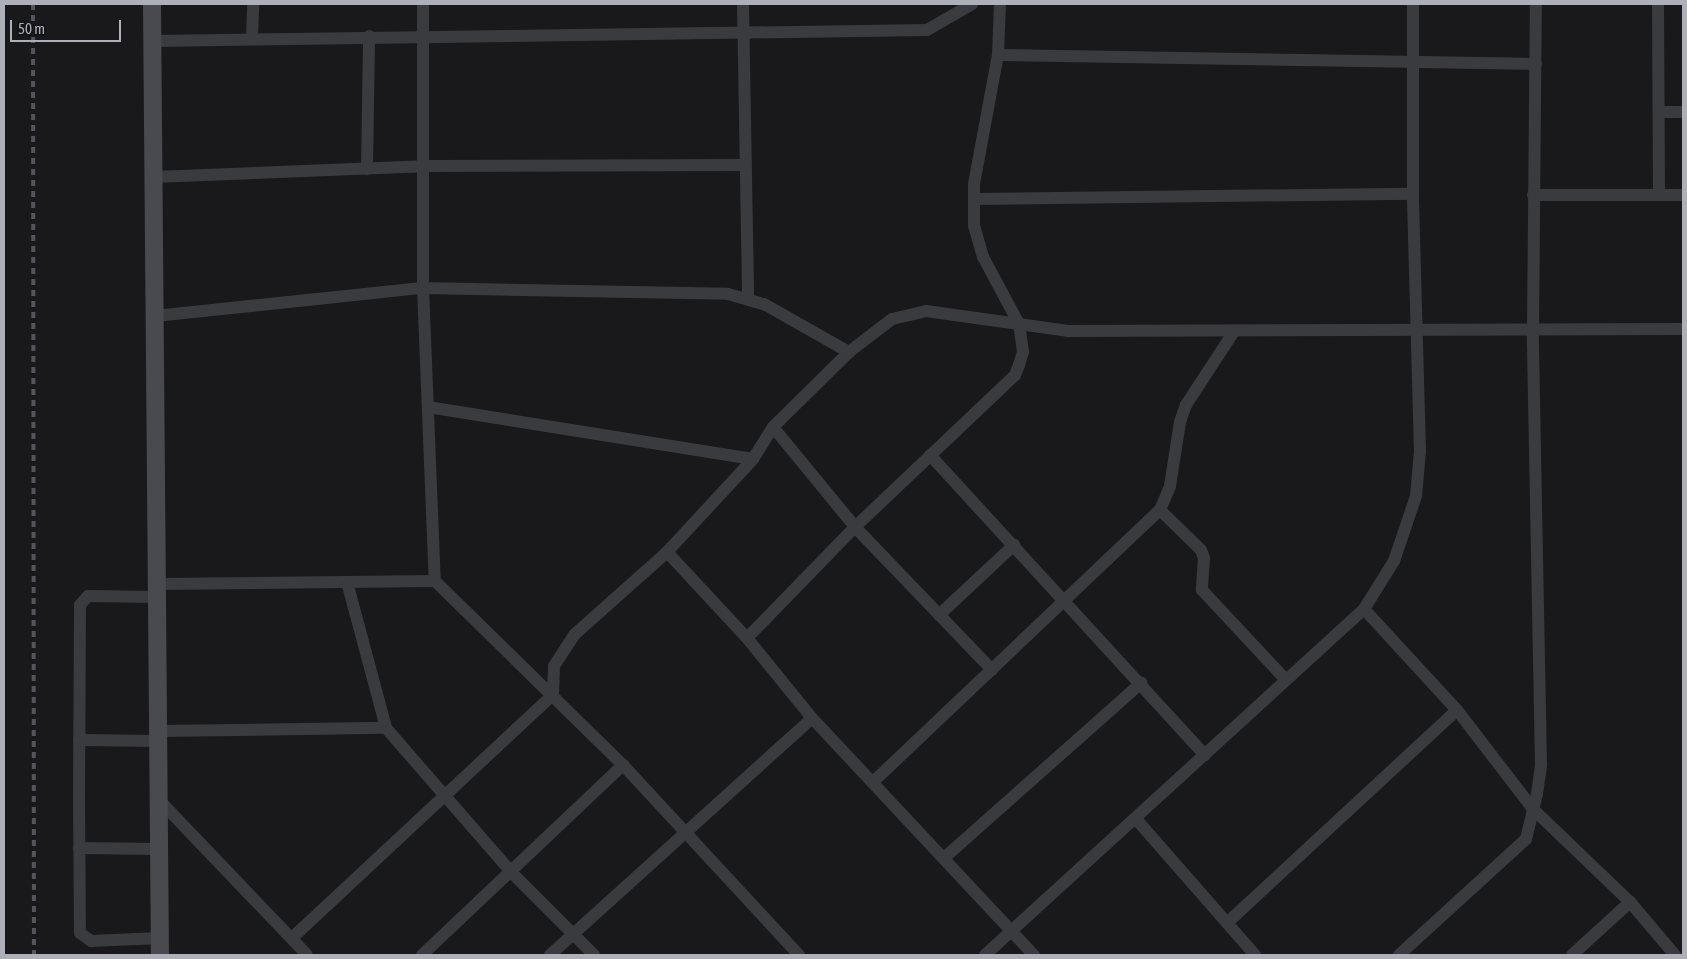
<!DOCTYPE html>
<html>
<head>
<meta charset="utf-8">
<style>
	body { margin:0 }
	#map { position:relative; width:1687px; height:959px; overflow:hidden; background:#19191b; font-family:"Asap Condensed",sans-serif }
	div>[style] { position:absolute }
	.street>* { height:12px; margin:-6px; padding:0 6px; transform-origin:6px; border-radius:6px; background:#3a3b3f }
	.secondary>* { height:18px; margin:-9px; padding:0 9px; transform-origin:9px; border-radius:9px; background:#484a4f }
	.rail>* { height:4px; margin-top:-2px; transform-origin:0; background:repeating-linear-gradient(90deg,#54555a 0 6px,transparent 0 11px) }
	span { translate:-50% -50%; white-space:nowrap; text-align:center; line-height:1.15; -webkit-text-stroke:4px #141416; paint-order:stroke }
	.frame { position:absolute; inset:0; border:5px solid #adafb9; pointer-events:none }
	.scale { position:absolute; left:10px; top:20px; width:111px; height:22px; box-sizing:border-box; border:2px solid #adafb9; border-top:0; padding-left:6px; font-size:15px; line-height:18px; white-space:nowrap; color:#adafb9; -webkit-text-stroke:4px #141416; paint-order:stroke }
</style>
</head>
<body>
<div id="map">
	<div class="street">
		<i style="left:423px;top:4px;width:284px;rotate:90deg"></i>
		<i style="left:423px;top:288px;width:293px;rotate:87.7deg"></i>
		<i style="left:743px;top:4px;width:293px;rotate:89deg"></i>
		<i style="left:1658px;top:4px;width:191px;rotate:89.7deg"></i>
		<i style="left:252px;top:39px;width:35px;rotate:-88deg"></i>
		<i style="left:153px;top:41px;width:774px;rotate:-0.81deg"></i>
		<i style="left:927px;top:30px;width:52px;rotate:-30deg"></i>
		<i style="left:998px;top:55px;width:538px;rotate:0.96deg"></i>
		<i style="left:1659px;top:112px;width:24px"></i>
		<i style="left:367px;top:169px;width:133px;rotate:-89.1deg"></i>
		<i style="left:154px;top:177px;width:269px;rotate:-2.3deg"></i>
		<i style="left:423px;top:166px;width:322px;rotate:-0.2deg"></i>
		<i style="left:1533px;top:195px;width:150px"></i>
		<i style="left:974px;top:199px;width:439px;rotate:-0.7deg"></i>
		<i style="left:155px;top:316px;width:269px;rotate:-6deg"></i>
		<i style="left:423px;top:288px;width:305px;rotate:1.1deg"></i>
		<i style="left:728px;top:294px;width:37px;rotate:16deg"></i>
		<i style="left:764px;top:304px;width:98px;rotate:29.5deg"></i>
		<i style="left:849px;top:352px;width:54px;rotate:-37.5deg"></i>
		<i style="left:892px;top:319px;width:35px;rotate:-13deg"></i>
		<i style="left:926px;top:311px;width:143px;rotate:8deg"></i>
		<i style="left:1068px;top:331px;width:615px;rotate:-0.19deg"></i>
		<i style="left:428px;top:407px;width:329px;rotate:9.1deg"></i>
		<i style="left:773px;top:427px;width:129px;rotate:50.6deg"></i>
		<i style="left:855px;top:527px;width:198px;rotate:46.2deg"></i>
		<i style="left:930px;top:455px;width:407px;rotate:47.5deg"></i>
		<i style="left:1160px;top:510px;width:57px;rotate:44.3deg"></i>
		<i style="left:1201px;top:550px;width:9px;rotate:69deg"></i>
		<i style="left:1204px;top:558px;width:32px;rotate:94deg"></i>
		<i style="left:1202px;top:590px;width:123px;rotate:47deg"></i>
		<i style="left:667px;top:552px;width:117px;rotate:47.1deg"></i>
		<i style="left:747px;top:638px;width:103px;rotate:50.9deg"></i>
		<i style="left:812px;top:718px;width:325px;rotate:46.9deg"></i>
		<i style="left:347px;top:582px;width:151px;rotate:75deg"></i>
		<i style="left:386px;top:728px;width:192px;rotate:49deg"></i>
		<i style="left:512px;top:873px;width:116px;rotate:45deg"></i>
		<i style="left:158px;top:584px;width:277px;rotate:-0.6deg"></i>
		<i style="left:435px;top:581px;width:263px;rotate:44.4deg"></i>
		<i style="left:623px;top:765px;width:259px;rotate:47.2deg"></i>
		<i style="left:158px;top:597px;width:70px;rotate:-179.2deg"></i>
		<i style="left:88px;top:596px;width:12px;rotate:132deg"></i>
		<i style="left:80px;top:605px;width:193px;rotate:90.3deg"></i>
		<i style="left:79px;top:798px;width:135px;rotate:89.6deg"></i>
		<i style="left:80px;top:933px;width:14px;rotate:36deg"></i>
		<i style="left:91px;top:941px;width:69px;rotate:-2.5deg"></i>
		<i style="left:1364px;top:609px;width:137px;rotate:47.4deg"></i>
		<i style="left:1457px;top:710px;width:125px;rotate:52.5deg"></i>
		<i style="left:1533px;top:809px;width:134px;rotate:43.8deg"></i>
		<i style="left:1630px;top:902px;width:70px;rotate:49.7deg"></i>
		<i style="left:939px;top:615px;width:103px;rotate:-43deg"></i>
		<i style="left:747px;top:638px;width:155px;rotate:-45.8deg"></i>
		<i style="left:855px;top:527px;width:221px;rotate:-43.5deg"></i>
		<i style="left:1015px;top:375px;width:11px;rotate:-68deg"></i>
		<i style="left:1019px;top:365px;width:14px;rotate:-73deg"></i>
		<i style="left:1023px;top:352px;width:28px;rotate:-98deg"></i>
		<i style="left:1019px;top:324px;width:76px;rotate:-118.2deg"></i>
		<i style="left:983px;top:257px;width:33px;rotate:-106deg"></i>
		<i style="left:974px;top:225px;width:41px;rotate:-90deg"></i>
		<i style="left:974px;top:184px;width:131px;rotate:-79.5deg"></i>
		<i style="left:998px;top:55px;width:51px;rotate:-87.8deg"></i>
		<i style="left:159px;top:731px;width:227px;rotate:-0.8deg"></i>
		<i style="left:79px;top:740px;width:80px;rotate:0.7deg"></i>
		<i style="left:873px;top:782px;width:395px;rotate:-43.5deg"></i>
		<i style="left:1160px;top:510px;width:26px;rotate:-67deg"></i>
		<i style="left:1170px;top:486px;width:65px;rotate:-81.1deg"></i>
		<i style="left:1180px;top:422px;width:18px;rotate:-71deg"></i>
		<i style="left:1186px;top:405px;width:86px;rotate:-56.9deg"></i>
		<i style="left:159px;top:800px;width:214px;rotate:46.3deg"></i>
		<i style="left:1136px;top:819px;width:181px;rotate:48.8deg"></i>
		<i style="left:79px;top:848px;width:80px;rotate:0.7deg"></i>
		<i style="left:944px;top:858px;width:264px;rotate:-41.6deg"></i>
		<i style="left:1227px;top:923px;width:313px;rotate:-42.8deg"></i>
		<i style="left:292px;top:938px;width:357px;rotate:-43deg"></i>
		<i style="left:553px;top:695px;width:29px;rotate:-88deg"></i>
		<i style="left:554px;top:666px;width:38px;rotate:-57deg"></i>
		<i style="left:575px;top:634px;width:123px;rotate:-41.7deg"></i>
		<i style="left:667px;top:552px;width:127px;rotate:-47.2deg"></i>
		<i style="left:753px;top:459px;width:38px;rotate:-58deg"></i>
		<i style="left:773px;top:427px;width:107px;rotate:-44.6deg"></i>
		<i style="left:422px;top:955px;width:277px;rotate:-43.4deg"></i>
		<i style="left:550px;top:955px;width:353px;rotate:-42.1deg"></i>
		<i style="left:985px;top:955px;width:513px;rotate:-42.39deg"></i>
		<i style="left:1364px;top:609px;width:57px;rotate:-58deg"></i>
		<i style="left:1394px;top:561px;width:69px;rotate:-71.3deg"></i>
		<i style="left:1416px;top:496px;width:45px;rotate:-84.9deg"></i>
		<i style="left:1420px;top:451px;width:257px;rotate:-91.6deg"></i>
		<i style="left:1413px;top:194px;width:190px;rotate:-90deg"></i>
		<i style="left:1399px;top:955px;width:172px;rotate:-42.4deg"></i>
		<i style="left:1526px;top:839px;width:46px;rotate:-76.3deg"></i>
		<i style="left:1537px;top:794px;width:30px;rotate:-82deg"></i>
		<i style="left:1541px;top:764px;width:434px;rotate:-91.1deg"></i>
		<i style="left:1533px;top:330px;width:326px;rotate:-89.5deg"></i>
		<i style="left:1572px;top:955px;width:79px;rotate:-42.4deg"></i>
	</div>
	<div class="secondary">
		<i style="left:152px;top:4px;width:951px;rotate:89.52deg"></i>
	</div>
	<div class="rail">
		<i style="left:33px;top:4px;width:951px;rotate:89.94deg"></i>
	</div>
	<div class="frame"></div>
	<div class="scale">50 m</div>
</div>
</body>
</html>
